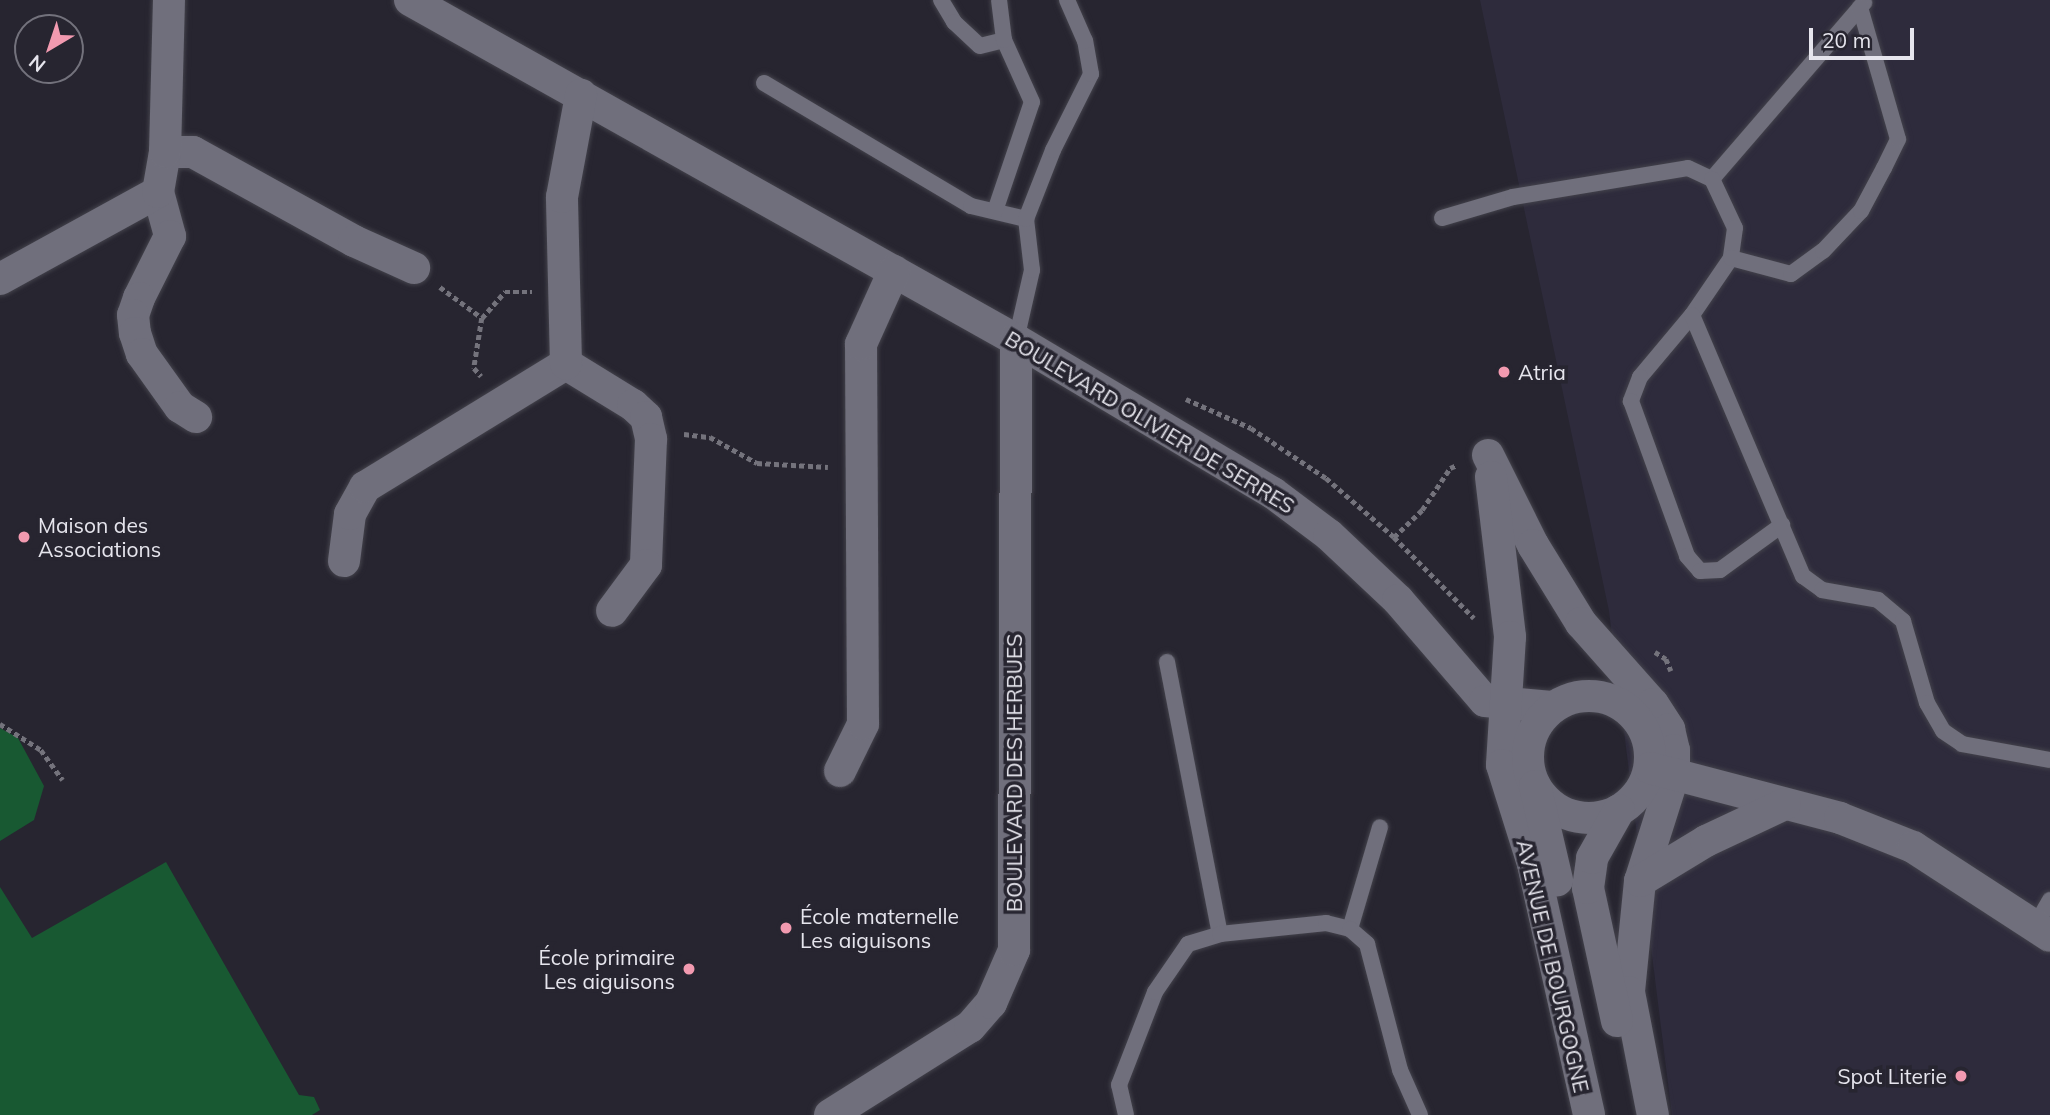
<!DOCTYPE html>
<html>
<head>
<meta charset="utf-8">
<style>
	body { margin:0 }
	#map { position:relative; width:2050px; height:1115px; overflow:hidden; background:#272530; font-family:Mulish,sans-serif }
	div>[style] { position:absolute }
	.built>* { inset:0; background:#2e2b3c }
	.green>* { inset:0; background:#185932 }
	.path>* { height:4.5px; margin-top:-2.25px; transform-origin:0; background:repeating-linear-gradient(90deg,#74737c 0 5px,transparent 0 8.5px) }
	.roads { filter:drop-shadow(0 0 2px #43424b) drop-shadow(0 0 2px #43424b) }
	.lane>* { height:16px; margin:-8px; padding:0 8px; transform-origin:8px; border-radius:8px; background:#706f7c }
	.street>* { height:32px; margin:-16px; padding:0 16px; transform-origin:16px; border-radius:16px; background:#706f7c }
	.street>.ring { margin:-16px; padding:0; box-sizing:content-box; background:none; border:32px solid #706f7c; border-radius:50% }
	.dots>* { width:19px; height:19px; translate:-50% -50%; box-sizing:border-box; border:4px solid #272530; border-radius:50% }
	span { translate:-50% -50%; white-space:nowrap; text-align:center; line-height:1.15; -webkit-text-stroke:7px #272530; paint-order:stroke }
	.poi-label { font-size:21px; color:#e6e5ed }
	.left { translate:0 -50%; text-align:left }
	.right { translate:-100% -50%; text-align:right }
	.street-label { font-size:21px; color:#e6e5ed }
	.north { position:absolute; left:14px; top:14px; width:70px; height:70px; box-sizing:border-box; background:#272530; border:2px solid #73727c; border-radius:50%; rotate:219deg; font-size:19px; font-weight:700; line-height:28px; text-align:center; color:#e6e5ed }
	.north::after { content:''; display:block; margin:auto; width:24px; height:32px; background:#f29ab0; clip-path:polygon(50% 0,100% 100%,50% 72%,0 100%) }
	.scale { position:absolute; left:1809px; top:28px; width:105px; height:32px; box-sizing:border-box; border:4px solid #e6e5ed; border-top:0; padding-left:9px; font-size:21px; line-height:24px; white-space:nowrap; color:#e6e5ed; -webkit-text-stroke:5px #272530; paint-order:stroke }
</style>
</head>
<body>
<div id="map">
	<div class="built">
		<i style="clip-path:polygon(1480px 0,2050px 0,2050px 1115px,1672px 1115px,1609px 611px)"></i>
	</div>
	<div class="green">
		<i style="clip-path:polygon(0 728px,18px 738px,44px 786px,34px 820px,0 841px)"></i>
		<i style="clip-path:polygon(166px 862px,299px 1095px,314px 1097px,320px 1110px,312px 1115px,0 1115px,0 887px,32px 938px)"></i>
	</div>
	<div class="path">
		<i style="left:440px;top:287px;width:52px;rotate:36.4deg"></i>
		<i style="left:482px;top:318px;width:51px;rotate:99.1deg"></i>
		<i style="left:474px;top:368px;width:11px;rotate:49deg"></i>
		<i style="left:482px;top:318px;width:35px;rotate:-49deg"></i>
		<i style="left:505px;top:292px;width:27px"></i>
		<i style="left:1186px;top:399px;width:71px;rotate:24deg"></i>
		<i style="left:1251px;top:428px;width:90px;rotate:33.7deg"></i>
		<i style="left:1326px;top:478px;width:90px;rotate:40.9deg"></i>
		<i style="left:1394px;top:537px;width:114px;rotate:45.4deg"></i>
		<i style="left:684px;top:434px;width:26px;rotate:7deg"></i>
		<i style="left:710px;top:437px;width:54px;rotate:29deg"></i>
		<i style="left:757px;top:463px;width:71px;rotate:3.2deg"></i>
		<i style="left:1394px;top:537px;width:39px;rotate:-44deg"></i>
		<i style="left:1422px;top:510px;width:50px;rotate:-56.3deg"></i>
		<i style="left:1450px;top:468px;width:8px;rotate:-23deg"></i>
		<i style="left:1655px;top:652px;width:13px;rotate:32deg"></i>
		<i style="left:1666px;top:659px;width:13px;rotate:67deg"></i>
		<i style="left:0;top:724px;width:49px;rotate:32.4deg"></i>
		<i style="left:41px;top:750px;width:37px;rotate:54deg"></i>
	</div>
	<div class="roads">
		<div class="lane">
			<i style="left:941px;top:0;width:26px;rotate:59deg"></i>
			<i style="left:954px;top:22px;width:35px;rotate:43deg"></i>
			<i style="left:980px;top:46px;width:25px;rotate:-14deg"></i>
			<i style="left:764px;top:83px;width:241px;rotate:30.7deg"></i>
			<i style="left:971px;top:206px;width:57px;rotate:13.3deg"></i>
			<i style="left:1712px;top:179px;width:233px;rotate:-49.2deg"></i>
			<i style="left:995px;top:211px;width:115px;rotate:-71.3deg"></i>
			<i style="left:1032px;top:102px;width:68px;rotate:-114.3deg"></i>
			<i style="left:1004px;top:40px;width:40px;rotate:-97.1deg"></i>
			<i style="left:1442px;top:218px;width:74px;rotate:-16.5deg"></i>
			<i style="left:1513px;top:197px;width:177px;rotate:-9.4deg"></i>
			<i style="left:1688px;top:168px;width:26px;rotate:25deg"></i>
			<i style="left:1712px;top:179px;width:54px;rotate:64.9deg"></i>
			<i style="left:1735px;top:228px;width:30px;rotate:98deg"></i>
			<i style="left:1731px;top:258px;width:69px;rotate:124.4deg"></i>
			<i style="left:1692px;top:315px;width:81px;rotate:130deg"></i>
			<i style="left:1640px;top:377px;width:26px;rotate:111deg"></i>
			<i style="left:1631px;top:401px;width:165px;rotate:70.1deg"></i>
			<i style="left:1687px;top:556px;width:20px;rotate:49deg"></i>
			<i style="left:1700px;top:571px;width:20px;rotate:-3deg"></i>
			<i style="left:1720px;top:570px;width:77px;rotate:-36deg"></i>
			<i style="left:1731px;top:258px;width:62px;rotate:14.9deg"></i>
			<i style="left:1791px;top:274px;width:39px;rotate:-36deg"></i>
			<i style="left:1823px;top:251px;width:55px;rotate:-46.5deg"></i>
			<i style="left:1861px;top:211px;width:49px;rotate:-61.9deg"></i>
			<i style="left:1884px;top:168px;width:32px;rotate:-64deg"></i>
			<i style="left:1898px;top:139px;width:137px;rotate:-106.1deg"></i>
			<i style="left:1692px;top:315px;width:284px;rotate:67deg"></i>
			<i style="left:1803px;top:576px;width:24px;rotate:36deg"></i>
			<i style="left:1822px;top:590px;width:57px;rotate:10.1deg"></i>
			<i style="left:1878px;top:600px;width:33px;rotate:40deg"></i>
			<i style="left:1903px;top:621px;width:85px;rotate:73.7deg"></i>
			<i style="left:1927px;top:703px;width:32px;rotate:60deg"></i>
			<i style="left:1943px;top:731px;width:23px;rotate:34deg"></i>
			<i style="left:1962px;top:744px;width:89px;rotate:10.3deg"></i>
			<i style="left:1016px;top:340px;width:72px;rotate:-77.1deg"></i>
			<i style="left:1032px;top:270px;width:51px;rotate:-96.7deg"></i>
			<i style="left:1026px;top:219px;width:74px;rotate:-68.6deg"></i>
			<i style="left:1053px;top:150px;width:85px;rotate:-63.4deg"></i>
			<i style="left:1091px;top:74px;width:34px;rotate:-100deg"></i>
			<i style="left:1085px;top:41px;width:45px;rotate:-113.7deg"></i>
			<i style="left:1167px;top:662px;width:277px;rotate:79deg"></i>
			<i style="left:2035px;top:926px;width:30px;rotate:-60deg"></i>
			<i style="left:1350px;top:929px;width:106px;rotate:-73.6deg"></i>
			<i style="left:1126px;top:1115px;width:31px;rotate:-103deg"></i>
			<i style="left:1119px;top:1085px;width:100px;rotate:-68.8deg"></i>
			<i style="left:1155px;top:992px;width:58px;rotate:-55.5deg"></i>
			<i style="left:1188px;top:944px;width:34px;rotate:-17deg"></i>
			<i style="left:1220px;top:934px;width:107px;rotate:-5.9deg"></i>
			<i style="left:1326px;top:923px;width:25px;rotate:14deg"></i>
			<i style="left:1350px;top:929px;width:23px;rotate:41deg"></i>
			<i style="left:1367px;top:944px;width:130px;rotate:75.3deg"></i>
			<i style="left:1400px;top:1070px;width:49px;rotate:66deg"></i>
		</div>
		<div class="street">
			<i style="left:410px;top:0;width:695px;rotate:29.29deg"></i>
			<i style="left:1016px;top:340px;width:299px;rotate:30.8deg"></i>
			<i style="left:1273px;top:493px;width:70px;rotate:36.9deg"></i>
			<i style="left:1329px;top:535px;width:95px;rotate:43.3deg"></i>
			<i style="left:1398px;top:600px;width:133px;rotate:49.3deg"></i>
			<i style="left:1485px;top:701px;width:67px;rotate:5.1deg"></i>
			<i style="left:165px;top:152px;width:28px"></i>
			<i style="left:193px;top:152px;width:184px;rotate:28.9deg"></i>
			<i style="left:354px;top:241px;width:66px;rotate:24.2deg"></i>
			<i style="left:158px;top:192px;width:46px;rotate:74.7deg"></i>
			<i style="left:170px;top:236px;width:69px;rotate:116.6deg"></i>
			<i style="left:139px;top:298px;width:18px;rotate:109deg"></i>
			<i style="left:133px;top:315px;width:18px;rotate:84deg"></i>
			<i style="left:135px;top:333px;width:22px;rotate:72deg"></i>
			<i style="left:142px;top:354px;width:65px;rotate:54.4deg"></i>
			<i style="left:180px;top:407px;width:19px;rotate:32deg"></i>
			<i style="left:0;top:279px;width:180px;rotate:-28.8deg"></i>
			<i style="left:158px;top:192px;width:41px;rotate:-80.1deg"></i>
			<i style="left:165px;top:152px;width:152px;rotate:-88.5deg"></i>
			<i style="left:566px;top:364px;width:79px;rotate:31.5deg"></i>
			<i style="left:633px;top:405px;width:18px;rotate:43deg"></i>
			<i style="left:646px;top:417px;width:23px;rotate:77deg"></i>
			<i style="left:651px;top:439px;width:126px;rotate:92.3deg"></i>
			<i style="left:646px;top:565px;width:57px;rotate:126.5deg"></i>
			<i style="left:1488px;top:455px;width:101px;rotate:63.4deg"></i>
			<i style="left:1533px;top:545px;width:92px;rotate:58.4deg"></i>
			<i style="left:1581px;top:623px;width:108px;rotate:48.4deg"></i>
			<i style="left:1653px;top:704px;width:30px;rotate:57deg"></i>
			<i style="left:1669px;top:729px;width:22px;rotate:77deg"></i>
			<i style="left:1674px;top:750px;width:24px;rotate:90deg"></i>
			<i style="left:1674px;top:774px;width:112px;rotate:107.6deg"></i>
			<i style="left:1640px;top:881px;width:112px;rotate:95.7deg"></i>
			<i style="left:1629px;top:992px;width:125px;rotate:79deg"></i>
			<i style="left:1491px;top:477px;width:161px;rotate:83.2deg"></i>
			<i style="left:1510px;top:637px;width:128px;rotate:93.6deg"></i>
			<i style="left:1502px;top:765px;width:104px;rotate:72.6deg"></i>
			<i style="left:1533px;top:864px;width:257px;rotate:77.4deg"></i>
			<i style="left:344px;top:561px;width:47px;rotate:-82.7deg"></i>
			<i style="left:350px;top:514px;width:31px;rotate:-61deg"></i>
			<i style="left:365px;top:487px;width:236px;rotate:-31.5deg"></i>
			<i style="left:566px;top:364px;width:167px;rotate:-91.4deg"></i>
			<i style="left:562px;top:197px;width:104px;rotate:-79.4deg"></i>
			<i class="ring" style="left:1528px;top:696px;width:90px;height:90px"></i>
			<i style="left:1650px;top:768px;width:196px;rotate:14.7deg"></i>
			<i style="left:1840px;top:818px;width:79px;rotate:21.7deg"></i>
			<i style="left:1913px;top:847px;width:163px;rotate:33deg"></i>
			<i style="left:840px;top:771px;width:52px;rotate:-63.9deg"></i>
			<i style="left:863px;top:724px;width:380px;rotate:-90.3deg"></i>
			<i style="left:861px;top:344px;width:80px;rotate:-65.7deg"></i>
			<i style="left:1535px;top:786px;width:97px;rotate:76.8deg"></i>
			<i style="left:1640px;top:881px;width:77px;rotate:-31.2deg"></i>
			<i style="left:1706px;top:841px;width:87px;rotate:-25.1deg"></i>
			<i style="left:1617px;top:1021px;width:136px;rotate:-102.3deg"></i>
			<i style="left:1588px;top:888px;width:30px;rotate:-82deg"></i>
			<i style="left:1592px;top:858px;width:55px;rotate:-60.6deg"></i>
			<i style="left:830px;top:1115px;width:165px;rotate:-32.2deg"></i>
			<i style="left:970px;top:1027px;width:32px;rotate:-49deg"></i>
			<i style="left:991px;top:1003px;width:58px;rotate:-66.5deg"></i>
			<i style="left:1014px;top:950px;width:610px;rotate:-89.81deg"></i>
		</div>
	</div>
	<div class="dots">
		<i style="left:1504px;top:372px;background:#f29ab0"></i>
		<i style="left:24px;top:537px;background:#f29ab0"></i>
		<i style="left:786px;top:928px;background:#f29ab0"></i>
		<i style="left:689px;top:969px;background:#f29ab0"></i>
		<i style="left:1961px;top:1076px;background:#f29ab0"></i>
	</div>
	<div class="poi-label">
		<span class="left" style="left:1518px;top:372px">Atria</span>
		<span class="left" style="left:38px;top:537px">Maison des<br>Associations</span>
		<span class="left" style="left:800px;top:928px">École maternelle<br>Les aiguisons</span>
		<span class="right" style="left:675px;top:969px">École primaire<br>Les aiguisons</span>
		<span class="right" style="left:1947px;top:1076px">Spot Literie</span>
	</div>
	<div class="street-label">
		<span style="left:1150px;top:422px;rotate:31deg">BOULEVARD OLIVIER DE SERRES</span>
		<span style="left:1014px;top:773px;rotate:-90deg">BOULEVARD DES HERBUES</span>
		<span style="left:1553px;top:966px;rotate:77deg">AVENUE DE BOURGOGNE</span>
	</div>
	<div class="north">N</div>
	<div class="scale">20 m</div>
</div>
</body>
</html>
